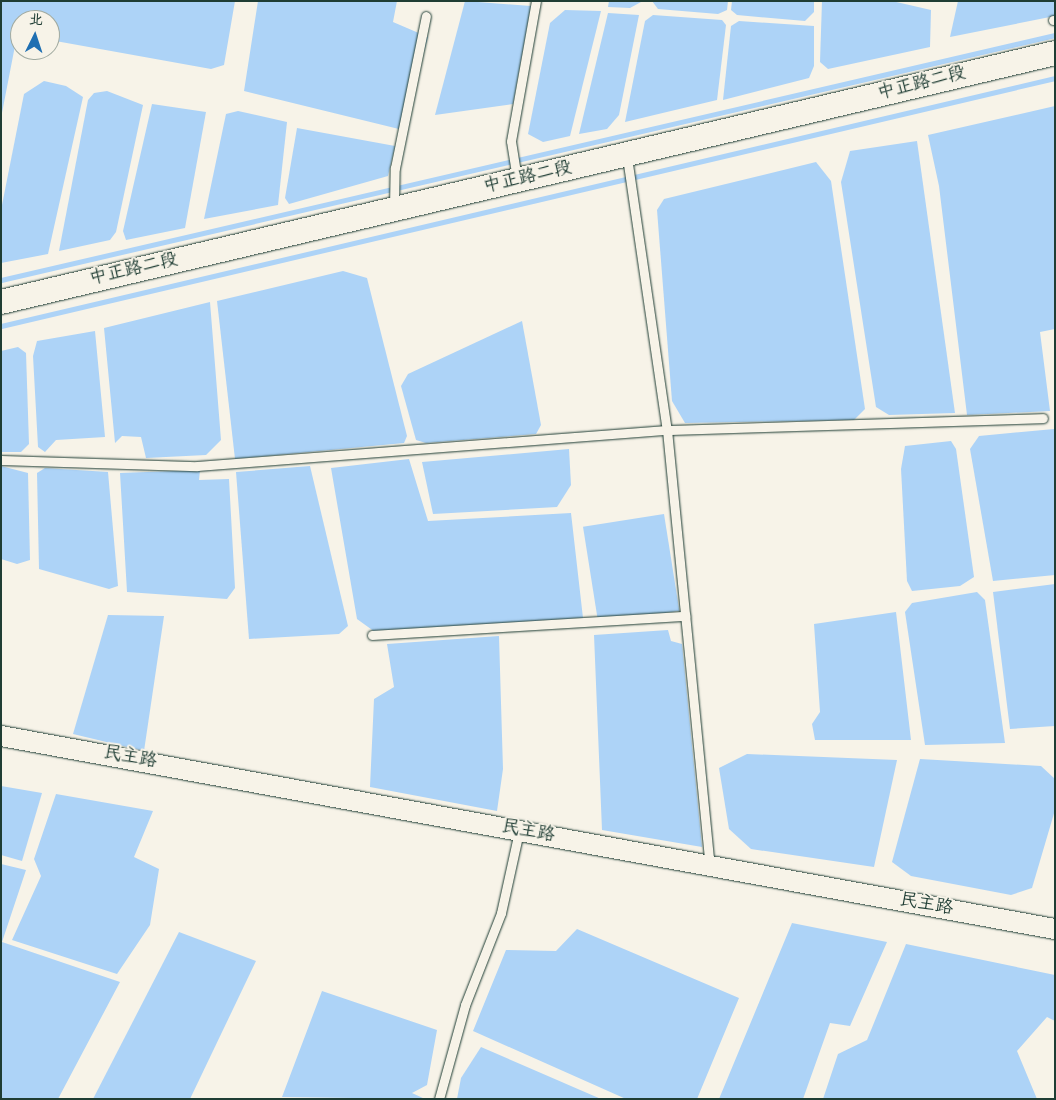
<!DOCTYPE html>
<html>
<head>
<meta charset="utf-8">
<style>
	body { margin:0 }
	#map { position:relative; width:1056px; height:1100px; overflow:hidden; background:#f7f3e8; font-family:Dekko,"LXGW WenKai TC",sans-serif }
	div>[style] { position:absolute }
	.water>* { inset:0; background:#add3f7; transform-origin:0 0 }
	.stream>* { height:5px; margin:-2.5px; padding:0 2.5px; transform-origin:2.5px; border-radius:2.5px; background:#add3f7 }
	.roads { filter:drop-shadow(0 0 1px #1f3d34) drop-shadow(0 0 1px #1f3d34) }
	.service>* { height:9px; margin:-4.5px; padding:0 4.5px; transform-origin:4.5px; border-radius:4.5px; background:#f7f3e8 }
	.tertiary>* { height:20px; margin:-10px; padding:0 10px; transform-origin:10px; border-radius:10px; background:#f7f3e8 }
	.secondary>* { height:24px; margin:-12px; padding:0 12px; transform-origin:12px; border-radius:12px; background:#f7f3e8 }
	span { translate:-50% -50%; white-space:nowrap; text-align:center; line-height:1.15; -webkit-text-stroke:4px #f7f3e8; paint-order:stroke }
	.street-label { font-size:18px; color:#1f3d34 }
	.frame { position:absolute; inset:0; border:2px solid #1f3d34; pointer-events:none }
	.north { position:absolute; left:10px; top:10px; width:50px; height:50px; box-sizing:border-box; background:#f7f3e8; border:1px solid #a1aaa0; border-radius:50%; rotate:4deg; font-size:14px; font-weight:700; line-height:20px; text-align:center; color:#1f3d34 }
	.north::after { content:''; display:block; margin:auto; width:18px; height:22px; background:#1f6fb2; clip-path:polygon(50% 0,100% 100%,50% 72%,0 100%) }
</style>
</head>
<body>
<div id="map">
	<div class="water">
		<i style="clip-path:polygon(1px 1px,235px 1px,224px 65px,211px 69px,50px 40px,50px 20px,20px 20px,1px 118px)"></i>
		<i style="clip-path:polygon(258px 1px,397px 1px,393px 22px,428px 37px,403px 130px,244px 91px)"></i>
		<i style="clip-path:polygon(465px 1px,531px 6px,513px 104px,435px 115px)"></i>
		<i style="clip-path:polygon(609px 1px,641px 1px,641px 2px,630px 8px,608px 7px)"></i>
		<i style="clip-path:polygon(652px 1px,728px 1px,727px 10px,718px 14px,658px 9px)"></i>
		<i style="clip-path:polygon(732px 1px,814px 1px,814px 12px,805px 21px,737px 15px,731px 10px)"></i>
		<i style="clip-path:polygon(822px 1px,892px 1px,931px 10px,930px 47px,828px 69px,820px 62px)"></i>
		<i style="clip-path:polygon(958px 1px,1055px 1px,1055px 16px,950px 37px)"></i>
		<i style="clip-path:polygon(565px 10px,601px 11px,570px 136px,543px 142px,528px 134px,550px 23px)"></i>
		<i style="clip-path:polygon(608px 13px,639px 15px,619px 115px,607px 129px,579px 134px)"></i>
		<i style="clip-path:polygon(653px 15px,722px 20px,726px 25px,717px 100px,625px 122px,645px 21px)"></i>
		<i style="clip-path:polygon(739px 21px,814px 26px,814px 66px,809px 78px,723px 100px,731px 26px)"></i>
		<i style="clip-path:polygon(44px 81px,66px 86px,83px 97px,48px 254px,1px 263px,1px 210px,24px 94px)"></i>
		<i style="clip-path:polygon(107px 91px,143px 105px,116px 232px,110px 240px,59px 251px,88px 100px,94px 93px)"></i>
		<i style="clip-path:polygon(152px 104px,206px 112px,185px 228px,126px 240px,123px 231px)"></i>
		<i style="clip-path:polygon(1055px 106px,1055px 329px,1040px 332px,1050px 411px,967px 415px,939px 186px,928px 135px)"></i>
		<i style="clip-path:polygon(238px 111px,287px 122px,278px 205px,204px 219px,226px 114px)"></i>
		<i style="clip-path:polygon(297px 128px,395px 146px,388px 176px,289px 204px,285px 198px)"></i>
		<i style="clip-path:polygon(917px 141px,955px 413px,889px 415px,876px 407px,841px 182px,850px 151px)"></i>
		<i style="clip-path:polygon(816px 162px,831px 181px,865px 409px,854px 420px,685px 423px,672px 401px,657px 210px,664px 199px)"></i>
		<i style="clip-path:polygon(343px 271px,367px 278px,407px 436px,404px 443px,235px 459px,217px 301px)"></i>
		<i style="clip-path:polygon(210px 302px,221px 440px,206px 455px,146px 458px,141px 437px,122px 436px,115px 443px,104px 328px)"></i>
		<i style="clip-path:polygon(522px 321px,541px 425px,536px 434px,426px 443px,416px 440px,401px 386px,408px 374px)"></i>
		<i style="clip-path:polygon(95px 331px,105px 437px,56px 440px,45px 452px,38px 447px,33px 356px,37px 341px)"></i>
		<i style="clip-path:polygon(18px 347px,26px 353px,29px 444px,21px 452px,1px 452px,1px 351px)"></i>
		<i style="clip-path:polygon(1054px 429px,1055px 575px,993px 581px,970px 449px,979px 436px)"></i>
		<i style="clip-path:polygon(951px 441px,956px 449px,974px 577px,960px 586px,912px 591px,907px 581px,901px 469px,905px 446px)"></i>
		<i style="clip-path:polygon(569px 449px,571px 485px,557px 507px,433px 514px,422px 462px)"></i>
		<i style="clip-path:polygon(409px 459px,428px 521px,571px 513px,583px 618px,375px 632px,357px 619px,331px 468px)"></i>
		<i style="clip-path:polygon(1px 466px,28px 473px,30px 560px,17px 564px,1px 559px)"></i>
		<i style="clip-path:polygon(310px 466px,348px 626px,339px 634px,249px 639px,236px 472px)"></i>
		<i style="clip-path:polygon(45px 468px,108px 472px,118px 586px,109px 589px,39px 569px,37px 473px)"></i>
		<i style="clip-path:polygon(200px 470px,199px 480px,229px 479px,235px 588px,227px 599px,127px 592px,120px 473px)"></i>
		<i style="left:664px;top:514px;width:98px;height:82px;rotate:81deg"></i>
		<i style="clip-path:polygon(1055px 584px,1055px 726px,1010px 729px,993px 592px)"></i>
		<i style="clip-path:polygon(977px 592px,985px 600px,1005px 743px,925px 745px,905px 612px,912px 603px)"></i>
		<i style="clip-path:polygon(896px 612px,911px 740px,815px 740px,812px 724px,820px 712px,814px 624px)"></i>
		<i style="clip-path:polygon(108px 615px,164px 616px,144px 751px,73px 734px)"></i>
		<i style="clip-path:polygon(668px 630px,671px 641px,682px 644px,702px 847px,602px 830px,594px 635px)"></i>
		<i style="clip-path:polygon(499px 636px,503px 769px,497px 811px,370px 787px,374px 699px,394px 687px,387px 644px)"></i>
		<i style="clip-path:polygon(747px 754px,897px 760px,874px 867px,751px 849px,729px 829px,719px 768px)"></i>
		<i style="clip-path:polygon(920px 759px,1041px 766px,1055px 779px,1055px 810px,1032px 888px,1011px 895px,911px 876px,892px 862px)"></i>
		<i style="clip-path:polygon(1px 786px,42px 793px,22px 861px,1px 855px)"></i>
		<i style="clip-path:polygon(56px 794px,153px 811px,134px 857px,159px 869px,150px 925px,117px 974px,12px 940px,41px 876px,34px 859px)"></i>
		<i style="clip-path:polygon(1px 864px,26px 870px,2px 942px,120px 982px,58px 1099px,1px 1099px)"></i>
		<i style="clip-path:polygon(792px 923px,887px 942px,850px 1026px,830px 1023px,803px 1099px,719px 1099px)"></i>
		<i style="clip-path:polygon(577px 929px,739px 998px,697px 1099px,626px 1099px,473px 1031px,506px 950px,556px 951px)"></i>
		<i style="clip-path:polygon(179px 932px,256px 961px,190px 1099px,93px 1099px)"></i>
		<i style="clip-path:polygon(906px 944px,1055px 975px,1055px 1021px,1047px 1017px,1017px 1051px,1037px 1099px,823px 1099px,838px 1054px,867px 1040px)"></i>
		<i style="clip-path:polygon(322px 991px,437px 1030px,427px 1085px,412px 1093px,425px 1099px,282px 1097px)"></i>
		<i style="clip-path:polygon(481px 1047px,601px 1099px,457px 1099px,461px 1078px)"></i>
	</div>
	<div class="stream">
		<i style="left:1px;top:280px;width:1082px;rotate:-13.09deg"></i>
		<i style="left:1px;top:326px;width:1083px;rotate:-13.24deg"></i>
	</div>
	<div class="roads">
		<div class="service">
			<i style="left:1053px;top:20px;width:2px"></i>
			<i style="left:627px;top:157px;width:276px;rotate:81.7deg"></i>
			<i style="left:667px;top:430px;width:438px;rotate:84.4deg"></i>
			<i style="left:517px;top:179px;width:38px;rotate:-99deg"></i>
			<i style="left:511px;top:141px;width:142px;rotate:-79.9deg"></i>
			<i style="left:394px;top:207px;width:39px;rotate:-89deg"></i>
			<i style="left:395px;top:168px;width:155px;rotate:-78.5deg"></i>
			<i style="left:1px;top:460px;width:196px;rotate:1.8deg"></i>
			<i style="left:197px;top:466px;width:471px;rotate:-4.4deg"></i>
			<i style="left:667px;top:430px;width:376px;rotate:-1.8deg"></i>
			<i style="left:372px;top:635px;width:314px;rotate:-3.5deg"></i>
			<i style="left:439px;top:1099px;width:98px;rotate:-74.5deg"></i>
			<i style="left:465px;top:1005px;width:99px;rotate:-68.6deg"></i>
			<i style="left:501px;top:913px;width:84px;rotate:-77.6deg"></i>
		</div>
		<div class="tertiary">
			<i style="left:1px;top:736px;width:1072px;rotate:10.38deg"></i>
		</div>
		<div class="secondary">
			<i style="left:1px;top:302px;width:1083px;rotate:-13.29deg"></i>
		</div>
	</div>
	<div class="street-label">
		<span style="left:922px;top:85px;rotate:-14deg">中正路二段</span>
		<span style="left:528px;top:179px;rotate:-13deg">中正路二段</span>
		<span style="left:134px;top:271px;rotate:-13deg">中正路二段</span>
		<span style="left:130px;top:759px;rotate:10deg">民主路</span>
		<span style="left:528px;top:833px;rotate:10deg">民主路</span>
		<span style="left:926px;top:906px;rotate:10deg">民主路</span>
	</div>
	<div class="frame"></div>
	<div class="north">北</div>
</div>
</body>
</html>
